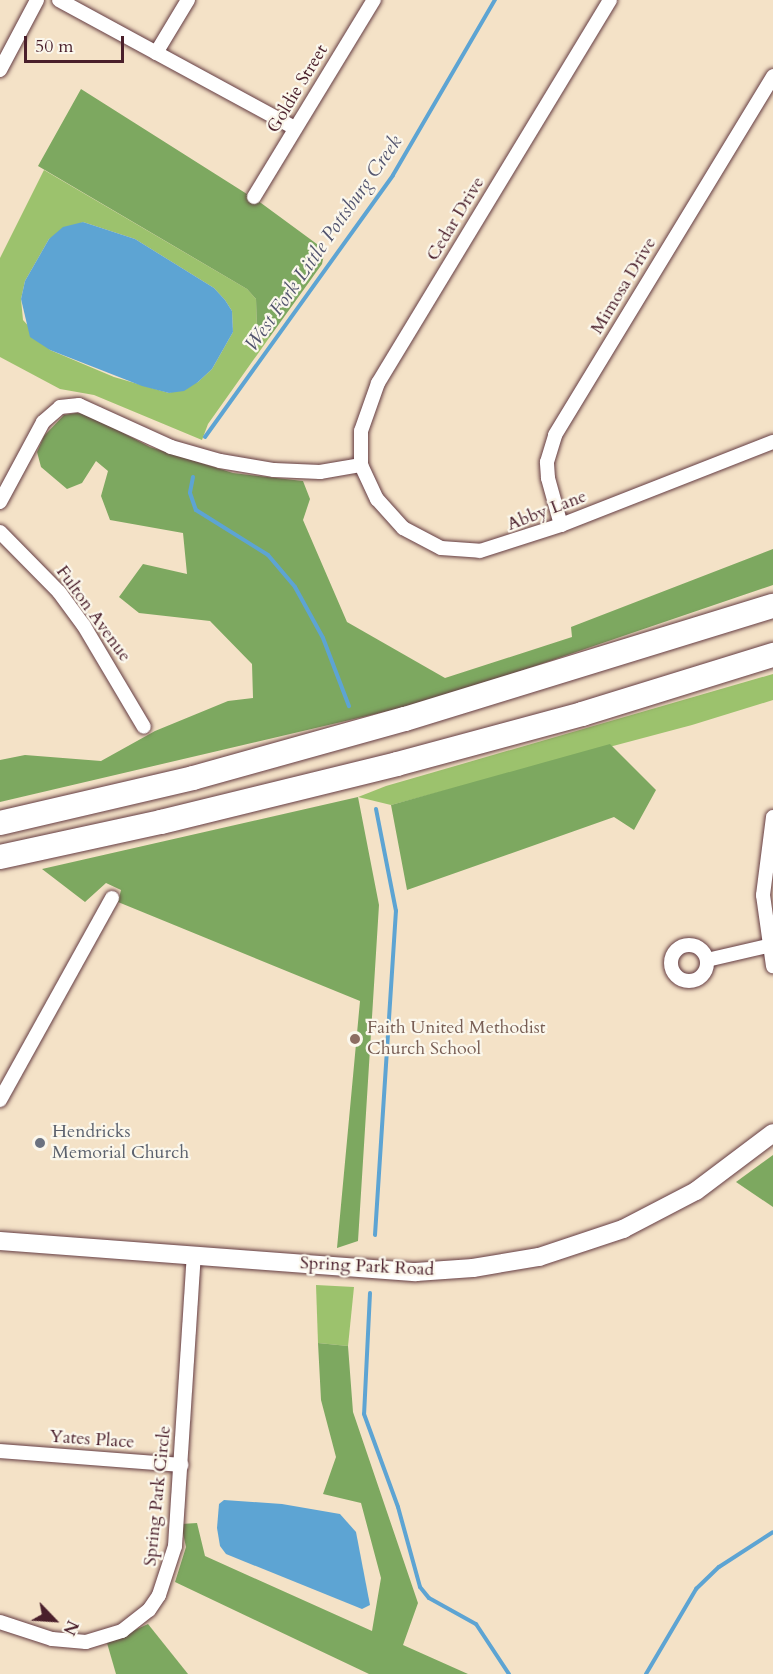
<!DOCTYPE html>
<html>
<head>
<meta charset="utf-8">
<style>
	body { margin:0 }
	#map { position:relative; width:773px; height:1674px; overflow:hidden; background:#f4e2c7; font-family:Cardo,serif }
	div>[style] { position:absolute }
	.green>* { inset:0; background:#9cc26d }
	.forest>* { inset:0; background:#7da860 }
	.water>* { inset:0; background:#5da4d3 }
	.stream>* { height:4px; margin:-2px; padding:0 2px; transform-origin:2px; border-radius:2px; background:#5da4d3 }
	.roads { filter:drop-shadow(0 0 2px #643c42) drop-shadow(0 0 2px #643c42) }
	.street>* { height:14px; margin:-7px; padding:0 7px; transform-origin:7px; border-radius:7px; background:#fff }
	.street>.ring { margin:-7px; padding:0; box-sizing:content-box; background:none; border:14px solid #fff; border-radius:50% }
	.secondary>* { height:18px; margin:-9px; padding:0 9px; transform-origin:9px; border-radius:9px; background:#fff }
	.highway>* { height:24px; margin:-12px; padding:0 12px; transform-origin:12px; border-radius:12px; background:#fff }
	.dots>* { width:16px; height:16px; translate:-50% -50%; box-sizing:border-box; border:3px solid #fbf7ec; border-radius:50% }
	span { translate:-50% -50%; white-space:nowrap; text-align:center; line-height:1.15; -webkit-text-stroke:4.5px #fbf7ec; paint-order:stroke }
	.street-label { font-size:18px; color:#4a1f2b }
	.education-label { font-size:18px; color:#785e54 }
	.left { translate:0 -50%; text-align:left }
	.worship-label { font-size:18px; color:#5b616d }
	.water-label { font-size:20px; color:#52546e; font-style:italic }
	.north { position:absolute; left:24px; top:1590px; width:60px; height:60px; -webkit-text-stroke:4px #fbf7ec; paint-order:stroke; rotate:115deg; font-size:16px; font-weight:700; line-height:24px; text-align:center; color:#4a1f2b }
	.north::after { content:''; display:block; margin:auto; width:21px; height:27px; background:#4a1f2b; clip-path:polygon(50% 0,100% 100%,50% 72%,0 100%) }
	.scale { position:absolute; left:24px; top:36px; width:100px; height:27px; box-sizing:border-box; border:3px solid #4a1f2b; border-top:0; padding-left:8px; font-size:18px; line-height:21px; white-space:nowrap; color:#4a1f2b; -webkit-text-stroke:4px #fbf7ec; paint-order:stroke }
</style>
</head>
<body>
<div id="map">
	<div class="green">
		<i style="clip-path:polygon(evenodd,44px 170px,247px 289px,256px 299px,257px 332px,269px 338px,208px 424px,202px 440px,94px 395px,60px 389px,0 357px,0 258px,44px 170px,83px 222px,135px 239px,214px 288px,225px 300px,232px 311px,233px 332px,212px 369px,198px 382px,169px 393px,114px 377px,50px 350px,23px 320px,21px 299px,25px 281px,49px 239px,83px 222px)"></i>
		<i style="clip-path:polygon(773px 674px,773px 700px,692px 725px,391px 805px,358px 797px,386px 786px)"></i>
		<i style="clip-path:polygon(316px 1285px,354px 1287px,348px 1346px,318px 1343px)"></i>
	</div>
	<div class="forest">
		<i style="clip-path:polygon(81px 89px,261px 203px,325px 250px,322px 264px,269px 338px,257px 332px,256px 299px,247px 289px,38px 166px)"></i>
		<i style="clip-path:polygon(76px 413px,87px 414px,150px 447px,233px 473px,303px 481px,310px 499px,303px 520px,347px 622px,445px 678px,572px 637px,571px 627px,773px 549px,773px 585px,435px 700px,0 802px,0 760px,25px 755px,101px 761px,155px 731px,228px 701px,253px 698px,252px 664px,210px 621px,139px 613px,119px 597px,143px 564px,187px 574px,183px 533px,110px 520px,101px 496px,108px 471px,96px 461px,82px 483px,67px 489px,41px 467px,37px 452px,44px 436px,64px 415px)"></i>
		<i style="clip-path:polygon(610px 744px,656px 790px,634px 830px,614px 817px,407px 890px,391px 805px)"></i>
		<i style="clip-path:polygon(358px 797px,379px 905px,358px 1241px,337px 1248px,360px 1001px,118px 902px,121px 890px,106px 883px,85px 902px,42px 869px)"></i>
		<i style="clip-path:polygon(773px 1155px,773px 1207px,736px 1182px)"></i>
		<i style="clip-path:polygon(318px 1343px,348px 1346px,353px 1412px,418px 1603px,403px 1645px,468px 1674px,369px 1674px,175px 1582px,186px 1547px,181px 1524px,197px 1523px,205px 1556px,372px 1631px,381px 1578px,361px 1503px,323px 1494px,336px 1457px,321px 1400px)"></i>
		<i style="clip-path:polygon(148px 1624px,188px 1674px,116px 1674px,107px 1643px)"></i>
	</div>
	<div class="water">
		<i style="clip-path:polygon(83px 222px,135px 239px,214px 288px,225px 300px,232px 311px,233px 332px,212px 369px,198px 382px,184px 391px,169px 393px,142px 386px,50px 350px,30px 337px,21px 299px,25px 281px,49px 239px,63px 227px)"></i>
		<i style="clip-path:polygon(224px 1500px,282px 1504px,340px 1514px,356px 1532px,370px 1605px,362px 1609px,226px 1554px,220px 1546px,217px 1528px,219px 1504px)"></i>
	</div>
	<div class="stream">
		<i style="left:205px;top:437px;width:322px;rotate:-54.3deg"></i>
		<i style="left:393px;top:175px;width:203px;rotate:-59.8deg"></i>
		<i style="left:193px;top:477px;width:16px;rotate:101deg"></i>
		<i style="left:190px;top:493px;width:18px;rotate:71deg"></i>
		<i style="left:196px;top:510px;width:85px;rotate:32deg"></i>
		<i style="left:268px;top:555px;width:42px;rotate:49.8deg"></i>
		<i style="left:295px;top:587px;width:58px;rotate:61.2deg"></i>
		<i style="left:323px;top:638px;width:73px;rotate:69.1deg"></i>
		<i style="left:375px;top:1235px;width:325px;rotate:-86.3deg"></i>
		<i style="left:396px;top:911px;width:104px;rotate:-101.1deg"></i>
		<i style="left:370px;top:1293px;width:121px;rotate:92.8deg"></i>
		<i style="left:364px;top:1414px;width:99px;rotate:69.9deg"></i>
		<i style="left:398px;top:1507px;width:83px;rotate:74.6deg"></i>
		<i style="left:420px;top:1587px;width:14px;rotate:51deg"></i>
		<i style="left:429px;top:1598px;width:54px;rotate:29deg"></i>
		<i style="left:476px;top:1624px;width:60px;rotate:56.6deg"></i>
		<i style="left:646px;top:1674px;width:99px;rotate:-59.5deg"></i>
		<i style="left:696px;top:1589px;width:32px;rotate:-44deg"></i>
		<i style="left:719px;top:1567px;width:64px;rotate:-32.9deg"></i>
	</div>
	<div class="roads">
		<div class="street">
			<i style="left:59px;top:0;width:268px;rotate:28.5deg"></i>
			<i style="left:610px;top:0;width:448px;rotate:121.2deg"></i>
			<i style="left:378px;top:383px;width:51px;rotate:109.5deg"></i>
			<i style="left:361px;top:431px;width:34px;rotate:90deg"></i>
			<i style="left:361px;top:465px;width:38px;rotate:65deg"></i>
			<i style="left:377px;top:499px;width:39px;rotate:48deg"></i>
			<i style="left:403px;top:528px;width:43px;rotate:27.8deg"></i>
			<i style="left:441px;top:548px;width:39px;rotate:4deg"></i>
			<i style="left:480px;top:551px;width:85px;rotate:-17.8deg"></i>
			<i style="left:561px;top:525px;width:228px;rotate:-21.4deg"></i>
			<i style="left:156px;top:53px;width:62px;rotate:-58.9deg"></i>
			<i style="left:0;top:70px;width:79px;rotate:-62.1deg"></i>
			<i style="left:254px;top:197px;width:231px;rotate:-58.7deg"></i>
			<i style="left:0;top:502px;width:91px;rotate:-61.7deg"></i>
			<i style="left:43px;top:422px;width:23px;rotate:-41deg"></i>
			<i style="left:60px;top:407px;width:19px;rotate:-6deg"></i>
			<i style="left:79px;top:405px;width:101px;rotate:24.5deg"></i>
			<i style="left:171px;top:447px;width:51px;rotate:15.9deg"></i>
			<i style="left:220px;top:461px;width:55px;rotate:9.5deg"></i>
			<i style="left:274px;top:470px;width:46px;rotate:2.5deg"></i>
			<i style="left:320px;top:472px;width:42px;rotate:-9.7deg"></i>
			<i style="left:561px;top:525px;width:49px;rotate:-105.5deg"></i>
			<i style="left:548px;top:478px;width:16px;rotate:-94deg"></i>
			<i style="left:547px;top:462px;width:28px;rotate:-73deg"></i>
			<i style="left:555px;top:435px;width:420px;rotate:-58.7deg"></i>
			<i style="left:0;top:532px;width:84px;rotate:45.5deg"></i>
			<i style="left:59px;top:592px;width:42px;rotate:53.7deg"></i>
			<i style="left:84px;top:626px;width:117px;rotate:59.3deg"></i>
			<i style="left:773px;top:817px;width:79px;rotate:97.3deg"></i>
			<i style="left:763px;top:895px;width:72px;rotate:82deg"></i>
			<i class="ring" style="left:671px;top:945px;width:22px;height:22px"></i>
			<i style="left:707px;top:960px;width:62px;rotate:-13.1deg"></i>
			<i style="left:0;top:1100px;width:231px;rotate:-61deg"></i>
			<i style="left:0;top:1451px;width:182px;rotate:4.4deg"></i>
			<i style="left:0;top:1622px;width:55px;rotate:18.1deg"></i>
			<i style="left:52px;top:1639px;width:34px;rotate:5deg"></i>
			<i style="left:86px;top:1642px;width:38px;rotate:-17deg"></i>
			<i style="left:122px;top:1631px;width:34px;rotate:-38deg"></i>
			<i style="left:149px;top:1610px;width:18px;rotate:-56deg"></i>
			<i style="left:159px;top:1595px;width:52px;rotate:-71.9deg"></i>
			<i style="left:175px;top:1546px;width:291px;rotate:-86.3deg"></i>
		</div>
		<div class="secondary">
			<i style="left:0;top:1241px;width:417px;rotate:4.3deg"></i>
			<i style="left:416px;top:1272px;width:57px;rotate:-4deg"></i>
			<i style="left:473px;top:1268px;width:67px;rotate:-9.5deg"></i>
			<i style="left:539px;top:1257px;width:89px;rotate:-18.4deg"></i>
			<i style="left:623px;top:1229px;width:82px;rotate:-27.5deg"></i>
			<i style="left:696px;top:1191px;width:96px;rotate:-37deg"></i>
		</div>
		<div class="highway">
			<i style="left:0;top:823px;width:198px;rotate:-13.1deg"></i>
			<i style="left:193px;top:778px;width:220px;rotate:-15.6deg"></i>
			<i style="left:405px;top:719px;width:385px;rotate:-17.1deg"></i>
			<i style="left:0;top:857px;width:165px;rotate:-12.3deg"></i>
			<i style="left:161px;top:822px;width:243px;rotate:-13.8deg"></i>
			<i style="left:397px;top:764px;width:192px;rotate:-15.1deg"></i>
			<i style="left:582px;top:714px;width:200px;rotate:-17.2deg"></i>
		</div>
	</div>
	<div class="dots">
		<i style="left:355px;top:1039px;background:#8d6e63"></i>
		<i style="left:40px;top:1143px;background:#6b7280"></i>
	</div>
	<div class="street-label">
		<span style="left:298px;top:89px;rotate:-59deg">Goldie Street</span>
		<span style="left:456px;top:219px;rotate:-59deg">Cedar Drive</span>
		<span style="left:624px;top:286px;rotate:-59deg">Mimosa Drive</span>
		<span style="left:547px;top:511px;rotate:-21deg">Abby Lane</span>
		<span style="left:93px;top:614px;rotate:54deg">Fulton Avenue</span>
		<span style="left:367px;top:1267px;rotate:3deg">Spring Park Road</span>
		<span style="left:92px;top:1440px;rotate:4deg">Yates Place</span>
		<span style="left:158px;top:1496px;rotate:-84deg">Spring Park Circle</span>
	</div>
	<div class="education-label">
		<span class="left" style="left:367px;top:1039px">Faith United Methodist<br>Church School</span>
	</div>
	<div class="worship-label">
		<span class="left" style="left:52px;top:1143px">Hendricks<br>Memorial Church</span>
	</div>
	<div class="water-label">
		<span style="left:323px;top:243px;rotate:-55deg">West Fork Little Pottsburg Creek</span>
	</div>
	<div class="north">N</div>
	<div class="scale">50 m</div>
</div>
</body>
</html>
